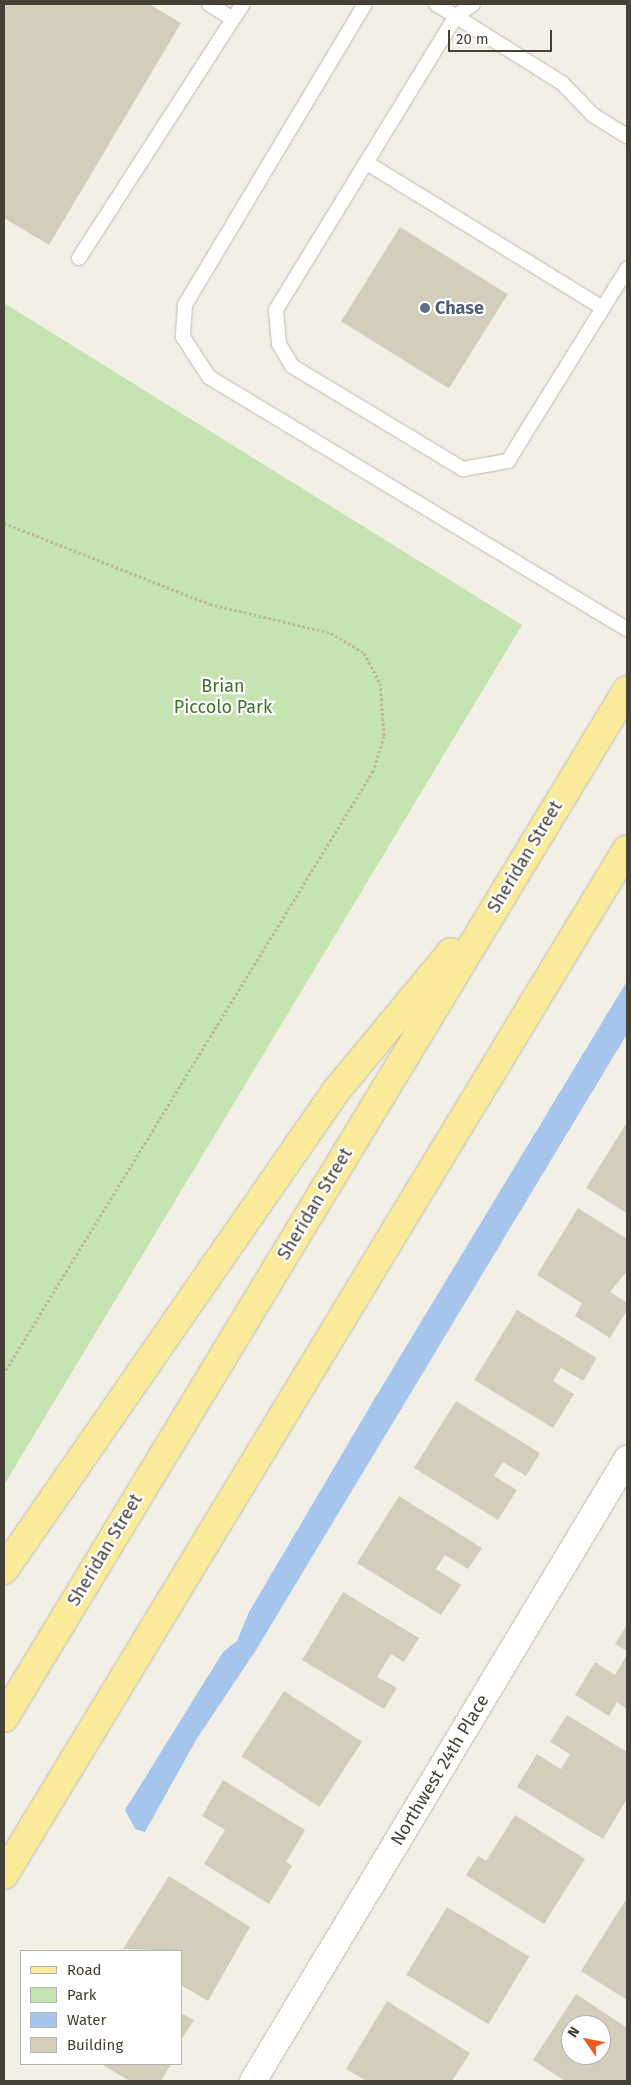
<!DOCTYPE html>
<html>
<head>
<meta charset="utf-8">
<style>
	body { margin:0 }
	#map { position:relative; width:631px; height:2085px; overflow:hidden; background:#f2f0e6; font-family:"Fira Sans",sans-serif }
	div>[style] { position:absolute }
	.green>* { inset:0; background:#c6e4b1 }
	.water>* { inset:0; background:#a5c5ec }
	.building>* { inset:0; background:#d3cdbc; transform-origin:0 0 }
	.path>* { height:3px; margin-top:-1.5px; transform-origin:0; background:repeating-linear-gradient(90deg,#beb79b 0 2.5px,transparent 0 5px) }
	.roads { filter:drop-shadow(0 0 1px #c0bcac) drop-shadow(0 0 1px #c0bcac) }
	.lane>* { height:14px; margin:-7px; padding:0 7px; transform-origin:7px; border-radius:7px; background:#fff }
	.street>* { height:26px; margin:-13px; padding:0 13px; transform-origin:13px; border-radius:13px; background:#fff }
	.primary>* { height:28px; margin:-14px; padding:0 14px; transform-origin:14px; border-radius:14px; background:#f9eb99 }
	.dots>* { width:14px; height:14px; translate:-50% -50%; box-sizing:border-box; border:2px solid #fff; border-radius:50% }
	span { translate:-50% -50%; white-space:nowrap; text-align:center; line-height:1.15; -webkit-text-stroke:4.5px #fff; paint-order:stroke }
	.service-label { font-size:18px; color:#4e5e75; font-weight:700 }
	.left { translate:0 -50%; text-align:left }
	.park-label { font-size:18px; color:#3d732c }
	.street-label { font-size:18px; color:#454136 }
	.frame { position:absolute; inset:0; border:5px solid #454136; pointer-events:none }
	.legend { position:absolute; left:20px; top:1950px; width:162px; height:115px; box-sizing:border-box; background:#fff; border:1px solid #b5b3af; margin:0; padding:6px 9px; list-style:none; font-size:15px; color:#454136 }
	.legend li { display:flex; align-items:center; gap:10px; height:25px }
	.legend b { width:25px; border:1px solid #b5b3af }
	.north { position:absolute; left:561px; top:2015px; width:50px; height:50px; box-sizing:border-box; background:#fff; border:1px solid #b5b3af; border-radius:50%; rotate:303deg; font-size:14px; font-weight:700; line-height:20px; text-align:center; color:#454136 }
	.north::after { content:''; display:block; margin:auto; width:18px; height:22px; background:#ee5c21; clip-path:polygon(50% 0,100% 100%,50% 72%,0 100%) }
	.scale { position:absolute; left:448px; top:30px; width:104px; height:22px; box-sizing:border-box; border:2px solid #454136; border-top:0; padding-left:6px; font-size:15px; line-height:18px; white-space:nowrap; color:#454136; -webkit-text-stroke:4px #fff; paint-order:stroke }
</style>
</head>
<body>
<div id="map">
	<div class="green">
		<i style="clip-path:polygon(4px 303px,522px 625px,4px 1485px)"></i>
	</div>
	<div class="water">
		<i style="clip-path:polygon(627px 981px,627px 1034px,256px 1650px,196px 1740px,145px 1832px,135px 1829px,125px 1810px,223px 1652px,237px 1641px,249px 1612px,372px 1403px)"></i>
	</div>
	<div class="building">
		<i style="clip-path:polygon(4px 4px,149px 4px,181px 23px,49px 245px,4px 218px)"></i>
		<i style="left:400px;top:227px;width:127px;height:111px;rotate:32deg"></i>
		<i style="clip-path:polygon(627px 1122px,627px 1213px,586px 1188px)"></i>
		<i style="clip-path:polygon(578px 1208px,627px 1239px,627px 1271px,610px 1292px,627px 1303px,627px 1310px,610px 1338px,575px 1316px,582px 1303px,537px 1275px)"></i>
		<i style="clip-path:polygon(517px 1310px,597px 1358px,583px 1381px,561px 1368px,553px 1381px,574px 1394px,553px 1428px,474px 1380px)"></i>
		<i style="clip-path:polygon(456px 1401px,540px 1453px,526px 1476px,503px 1462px,494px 1476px,517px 1490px,498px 1520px,414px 1468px)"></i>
		<i style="clip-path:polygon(399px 1496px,482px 1548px,468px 1569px,445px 1555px,436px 1569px,461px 1585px,441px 1615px,357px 1563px)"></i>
		<i style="clip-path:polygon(343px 1592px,419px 1638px,404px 1662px,391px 1654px,377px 1677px,397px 1688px,384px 1709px,302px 1660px)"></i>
		<i style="clip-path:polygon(627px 1625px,627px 1651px,615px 1644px)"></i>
		<i style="clip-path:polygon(627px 1655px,627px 1709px,617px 1702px,609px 1716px,575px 1695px,595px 1662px,615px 1675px)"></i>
		<i style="left:284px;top:1691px;width:93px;height:78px;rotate:33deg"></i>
		<i style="clip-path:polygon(567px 1715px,627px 1752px,627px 1799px,603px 1839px,517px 1787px,537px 1754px,561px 1769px,570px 1754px,550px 1742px)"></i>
		<i style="clip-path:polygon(223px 1780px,305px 1830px,286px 1862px,292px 1866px,269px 1904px,204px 1864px,225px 1830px,202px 1816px)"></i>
		<i style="clip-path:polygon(515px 1815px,585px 1859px,544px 1924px,466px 1875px,478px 1856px,486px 1861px)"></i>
		<i style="clip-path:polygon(169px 1876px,250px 1927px,208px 2001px,181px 1985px,181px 1951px,123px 1949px)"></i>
		<i style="clip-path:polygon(625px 1901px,627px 1903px,627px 2000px,581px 1971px)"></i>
		<i style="left:447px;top:1907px;width:96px;height:79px;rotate:31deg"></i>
		<i style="clip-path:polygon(evenodd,576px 1994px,627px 2028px,627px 2081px,565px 2081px,533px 2060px,576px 1994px,571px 2025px,601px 2025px,601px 2055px,571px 2055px,571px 2025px)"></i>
		<i style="clip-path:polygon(387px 2001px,470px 2053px,452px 2081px,366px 2081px,346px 2069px)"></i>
		<i style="clip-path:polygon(181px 2013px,194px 2020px,181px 2040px)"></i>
		<i style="clip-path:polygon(101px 2064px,171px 2064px,161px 2081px,130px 2081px)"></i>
	</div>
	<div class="path">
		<i style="left:4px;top:523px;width:221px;rotate:21.5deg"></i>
		<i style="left:210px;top:604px;width:124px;rotate:13.5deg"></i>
		<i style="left:331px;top:633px;width:39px;rotate:31deg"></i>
		<i style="left:364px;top:653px;width:34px;rotate:62deg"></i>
		<i style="left:380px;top:683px;width:53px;rotate:85.7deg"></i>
		<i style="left:384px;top:736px;width:37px;rotate:107deg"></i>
		<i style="left:373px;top:771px;width:706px;rotate:121.51deg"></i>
	</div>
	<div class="roads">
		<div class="lane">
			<i style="left:209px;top:4px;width:28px;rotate:32deg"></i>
			<i style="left:365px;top:4px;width:351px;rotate:120.9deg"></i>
			<i style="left:185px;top:305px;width:32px;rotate:94deg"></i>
			<i style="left:183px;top:337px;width:48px;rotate:57deg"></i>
			<i style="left:209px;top:377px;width:488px;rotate:31.1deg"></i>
			<i style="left:436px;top:4px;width:149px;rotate:32.1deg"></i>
			<i style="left:562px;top:83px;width:45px;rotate:45.9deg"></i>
			<i style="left:593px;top:115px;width:40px;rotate:32deg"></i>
			<i style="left:473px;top:4px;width:21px;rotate:145deg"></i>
			<i style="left:456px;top:16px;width:345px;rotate:121.5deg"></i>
			<i style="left:276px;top:310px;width:34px;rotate:85deg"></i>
			<i style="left:279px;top:344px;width:26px;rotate:59deg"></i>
			<i style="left:292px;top:366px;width:200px;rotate:31.1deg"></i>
			<i style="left:463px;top:469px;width:46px;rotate:-10.1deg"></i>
			<i style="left:508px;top:461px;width:226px;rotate:-58.2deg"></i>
			<i style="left:367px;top:163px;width:277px;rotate:31.6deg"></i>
			<i style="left:79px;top:258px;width:302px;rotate:-57.2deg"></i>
		</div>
		<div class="street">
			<i style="left:253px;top:2081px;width:726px;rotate:-58.98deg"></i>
		</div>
		<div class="primary">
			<i style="left:4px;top:1570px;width:583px;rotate:-55.27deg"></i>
			<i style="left:336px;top:1091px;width:180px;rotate:-50.4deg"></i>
			<i style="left:4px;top:1718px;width:1202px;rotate:-58.78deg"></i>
			<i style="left:4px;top:1875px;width:1200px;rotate:-58.73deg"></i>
		</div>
	</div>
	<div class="dots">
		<i style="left:425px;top:308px;background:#5c6f8a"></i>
	</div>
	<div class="service-label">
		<span class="left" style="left:435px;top:308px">Chase</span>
	</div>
	<div class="park-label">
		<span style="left:223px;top:697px">Brian<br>Piccolo Park</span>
	</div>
	<div class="street-label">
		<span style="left:525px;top:857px;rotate:-59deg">Sheridan Street</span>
		<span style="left:315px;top:1204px;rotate:-59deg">Sheridan Street</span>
		<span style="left:105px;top:1550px;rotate:-59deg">Sheridan Street</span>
		<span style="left:440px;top:1770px;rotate:-59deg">Northwest 24th Place</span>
	</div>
	<div class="frame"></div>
	<ul class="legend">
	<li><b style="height:6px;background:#f9eb99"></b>Road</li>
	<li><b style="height:14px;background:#c6e4b1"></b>Park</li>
	<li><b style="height:14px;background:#a5c5ec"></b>Water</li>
	<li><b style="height:14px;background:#d3cdbc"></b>Building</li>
	</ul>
	<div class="north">N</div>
	<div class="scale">20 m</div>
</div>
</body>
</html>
